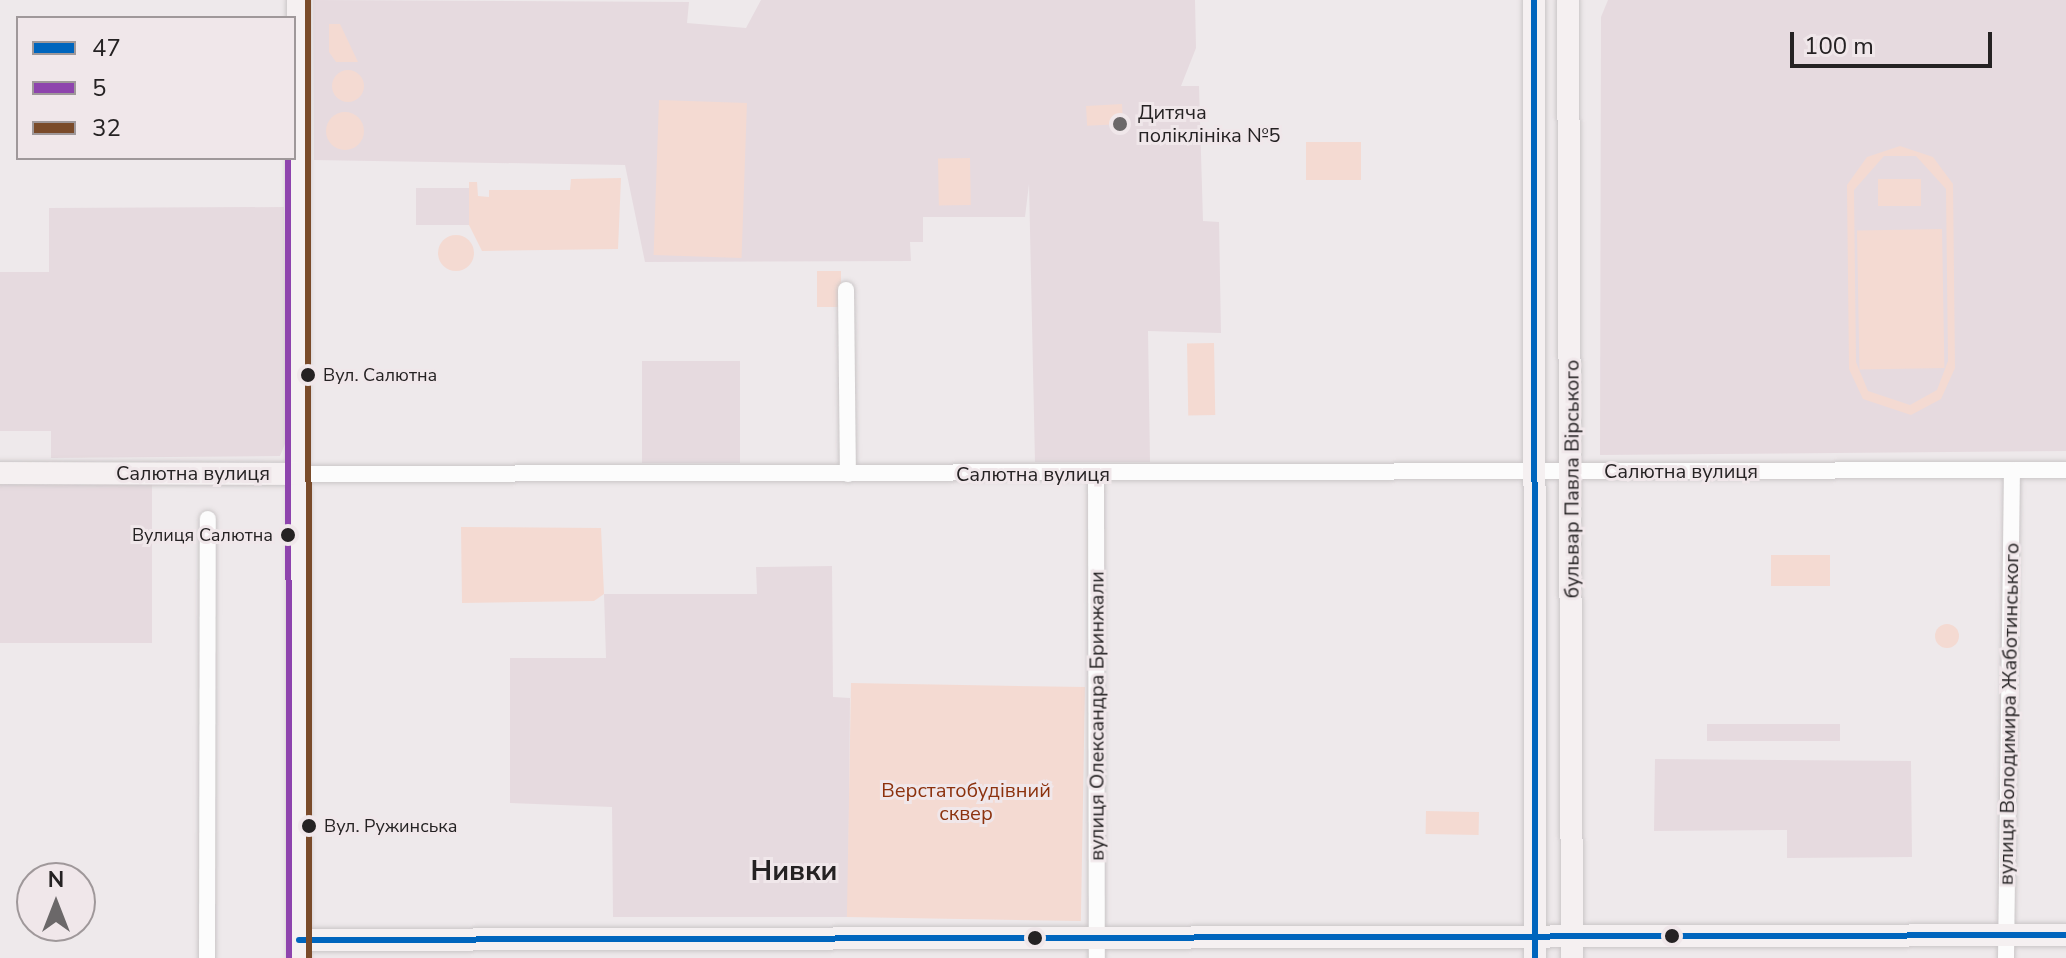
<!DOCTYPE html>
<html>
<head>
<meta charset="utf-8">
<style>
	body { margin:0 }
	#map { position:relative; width:2066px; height:958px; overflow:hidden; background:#eee9eb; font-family:"Nunito Sans",sans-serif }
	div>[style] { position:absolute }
	.built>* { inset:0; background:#e6dadf; transform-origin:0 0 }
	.green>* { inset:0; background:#f4dad2; transform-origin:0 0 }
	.round { border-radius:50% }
	.roads { filter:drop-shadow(0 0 2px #cac6c7) drop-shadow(0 0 2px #cac6c7) }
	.street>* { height:16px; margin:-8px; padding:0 8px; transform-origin:8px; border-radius:8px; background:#fcfcfc }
	.secondary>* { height:22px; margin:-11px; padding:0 11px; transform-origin:11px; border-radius:11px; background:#f5f0f1 }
	.bus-1>* { height:6px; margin:-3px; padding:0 3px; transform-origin:3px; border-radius:3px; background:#0065bd }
	.bus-2>* { height:6px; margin:-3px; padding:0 3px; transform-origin:3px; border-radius:3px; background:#8e44ad }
	.bus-3>* { height:6px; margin:-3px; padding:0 3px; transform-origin:3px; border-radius:3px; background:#7a4b2a }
	.dots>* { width:22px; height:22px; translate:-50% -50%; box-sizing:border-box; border:4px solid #f0e7ea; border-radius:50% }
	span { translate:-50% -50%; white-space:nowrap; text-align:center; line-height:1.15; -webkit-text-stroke:6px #f0e7ea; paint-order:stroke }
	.bus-label { font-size:18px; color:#252223 }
	.left { translate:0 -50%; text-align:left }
	.right { translate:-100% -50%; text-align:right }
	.poi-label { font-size:20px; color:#252223 }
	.street-label { font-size:20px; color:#252223 }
	.park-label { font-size:20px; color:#8c320e }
	.district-label { font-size:28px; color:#252223; font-weight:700 }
	.legend { position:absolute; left:16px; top:16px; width:280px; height:144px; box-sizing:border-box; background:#f0e7ea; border:2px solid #9f989a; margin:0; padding:10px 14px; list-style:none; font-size:24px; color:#252223 }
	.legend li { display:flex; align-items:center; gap:16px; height:40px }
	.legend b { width:40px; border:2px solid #9f989a }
	.north { position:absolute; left:16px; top:862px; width:80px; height:80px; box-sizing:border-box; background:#f0e7ea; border:2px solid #9f989a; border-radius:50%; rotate:0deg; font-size:22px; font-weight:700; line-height:32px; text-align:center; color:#252223 }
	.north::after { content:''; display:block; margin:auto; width:28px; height:36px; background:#6b6869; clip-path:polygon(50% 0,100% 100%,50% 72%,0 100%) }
	.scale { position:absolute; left:1790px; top:32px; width:202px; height:36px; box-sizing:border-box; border:4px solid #252223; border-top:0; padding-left:10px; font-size:24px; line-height:28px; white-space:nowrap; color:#252223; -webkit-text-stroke:6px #f0e7ea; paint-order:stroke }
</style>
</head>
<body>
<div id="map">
	<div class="built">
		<i style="clip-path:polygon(313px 0,689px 2px,687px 23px,746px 28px,761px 0,1195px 0,1196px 48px,1181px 86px,1199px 86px,1203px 221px,1219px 222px,1221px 333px,1148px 331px,1150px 462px,1035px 462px,1029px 184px,1025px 217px,923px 217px,923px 242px,910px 242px,911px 261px,645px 262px,625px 165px,314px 160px)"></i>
		<i style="clip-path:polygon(1608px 0,2066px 0,2066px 451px,1600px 455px,1601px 17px)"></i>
		<i style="left:469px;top:188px;width:37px;height:53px;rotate:90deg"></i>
		<i style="clip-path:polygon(284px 207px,287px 439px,280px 456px,51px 458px,51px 431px,0 431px,0 272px,49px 272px,49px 208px)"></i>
		<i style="left:642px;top:361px;width:98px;height:102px"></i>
		<i style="left:0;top:481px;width:152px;height:162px"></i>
		<i style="clip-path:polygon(832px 566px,833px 697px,850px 698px,848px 917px,613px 917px,612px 807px,510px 803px,510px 658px,606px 658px,604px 594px,757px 594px,756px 567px)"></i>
		<i style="left:1840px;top:724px;width:17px;height:133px;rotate:90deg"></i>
		<i style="clip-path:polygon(1655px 759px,1911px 761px,1912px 857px,1787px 858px,1787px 830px,1654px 831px)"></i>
	</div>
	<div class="green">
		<i style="clip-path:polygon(329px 24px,340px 24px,358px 62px,336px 62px,329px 52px)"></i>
		<i class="round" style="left:332px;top:70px;width:32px;height:32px"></i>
		<i style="left:659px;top:100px;width:88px;height:155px;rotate:2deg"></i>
		<i style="left:1122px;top:104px;width:20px;height:36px;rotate:87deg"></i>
		<i class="round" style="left:326px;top:112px;width:38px;height:38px"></i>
		<i style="left:1306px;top:142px;width:55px;height:38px"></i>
		<i style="clip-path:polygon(evenodd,1900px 146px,1933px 157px,1953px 184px,1955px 368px,1941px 399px,1911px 415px,1863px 399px,1849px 369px,1847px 185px,1867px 157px,1900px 146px,1884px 156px,1916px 156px,1946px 189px,1948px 361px,1937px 390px,1910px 405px,1868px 391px,1856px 362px,1854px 190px,1884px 156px)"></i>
		<i style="left:970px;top:158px;width:47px;height:32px;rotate:89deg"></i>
		<i style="clip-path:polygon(621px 178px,618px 249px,482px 251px,469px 225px,469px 182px,477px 182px,478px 196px,489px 197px,489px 190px,570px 190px,571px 179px)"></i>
		<i style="left:1878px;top:179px;width:43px;height:27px"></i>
		<i style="left:1942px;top:229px;width:139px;height:85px;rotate:89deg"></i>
		<i class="round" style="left:438px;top:235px;width:36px;height:36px"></i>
		<i style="left:817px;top:271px;width:24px;height:36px"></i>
		<i style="left:1214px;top:343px;width:72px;height:27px;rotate:89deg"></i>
		<i style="clip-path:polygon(461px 527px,601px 528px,604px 594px,594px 601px,462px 603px)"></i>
		<i style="left:1771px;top:555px;width:59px;height:31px"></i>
		<i class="round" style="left:1935px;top:624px;width:24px;height:24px"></i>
		<i style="left:851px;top:683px;width:234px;height:234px;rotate:1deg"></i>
		<i style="left:1426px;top:811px;width:53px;height:23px;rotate:1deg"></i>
	</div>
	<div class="roads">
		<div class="street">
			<i style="left:846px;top:290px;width:184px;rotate:89.4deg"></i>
			<i style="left:298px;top:474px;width:1768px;rotate:-0.13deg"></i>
			<i style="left:1096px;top:474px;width:484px;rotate:89.9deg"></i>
			<i style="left:207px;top:958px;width:439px;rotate:-89.9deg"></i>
			<i style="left:2006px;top:958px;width:488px;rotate:-89.3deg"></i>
		</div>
		<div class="secondary">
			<i style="left:298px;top:0;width:958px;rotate:89.94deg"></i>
			<i style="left:1534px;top:0;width:958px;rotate:89.94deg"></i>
			<i style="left:1568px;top:0;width:958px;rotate:89.76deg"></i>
			<i style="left:0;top:473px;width:298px;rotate:0.2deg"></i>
			<i style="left:299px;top:940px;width:1767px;rotate:-0.16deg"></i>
		</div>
	</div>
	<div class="bus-1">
		<i style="left:1534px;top:0;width:958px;rotate:89.94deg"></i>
		<i style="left:299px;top:940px;width:1767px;rotate:-0.16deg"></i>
	</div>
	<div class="bus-2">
		<i style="left:288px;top:158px;width:800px;rotate:89.93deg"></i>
	</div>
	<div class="bus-3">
		<i style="left:308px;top:0;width:958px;rotate:89.94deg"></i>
	</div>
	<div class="dots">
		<i style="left:1120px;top:124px;background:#6b6869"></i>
		<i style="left:308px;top:375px;background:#252223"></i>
		<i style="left:288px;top:535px;background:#252223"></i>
		<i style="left:309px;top:826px;background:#252223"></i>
		<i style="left:1672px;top:936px;background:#252223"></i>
		<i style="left:1035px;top:938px;background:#252223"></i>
	</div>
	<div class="bus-label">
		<span class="left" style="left:323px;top:375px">Вул. Салютна</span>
		<span class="right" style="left:273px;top:535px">Вулиця Салютна</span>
		<span class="left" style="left:324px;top:826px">Вул. Ружинська</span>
	</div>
	<div class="poi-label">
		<span class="left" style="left:1138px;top:124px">Дитяча<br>поліклініка №5</span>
	</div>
	<div class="street-label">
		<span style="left:1681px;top:471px">Салютна вулиця</span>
		<span style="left:193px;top:473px">Салютна вулиця</span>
		<span style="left:1033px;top:474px">Салютна вулиця</span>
		<span style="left:1572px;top:479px;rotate:-90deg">бульвар Павла Вірського</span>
		<span style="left:2009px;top:714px;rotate:-89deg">вулиця Володимира Жаботинського</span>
		<span style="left:1097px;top:716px;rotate:-90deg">вулиця Олександра Бринжали</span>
	</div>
	<div class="park-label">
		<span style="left:966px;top:802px">Верстатобудівний<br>сквер</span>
	</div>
	<div class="district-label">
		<span style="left:794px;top:871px">Нивки</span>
	</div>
	<ul class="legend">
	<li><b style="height:10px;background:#0065bd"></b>47</li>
	<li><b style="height:10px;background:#8e44ad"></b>5</li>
	<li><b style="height:10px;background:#7a4b2a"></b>32</li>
	</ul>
	<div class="north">N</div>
	<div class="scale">100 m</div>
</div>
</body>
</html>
